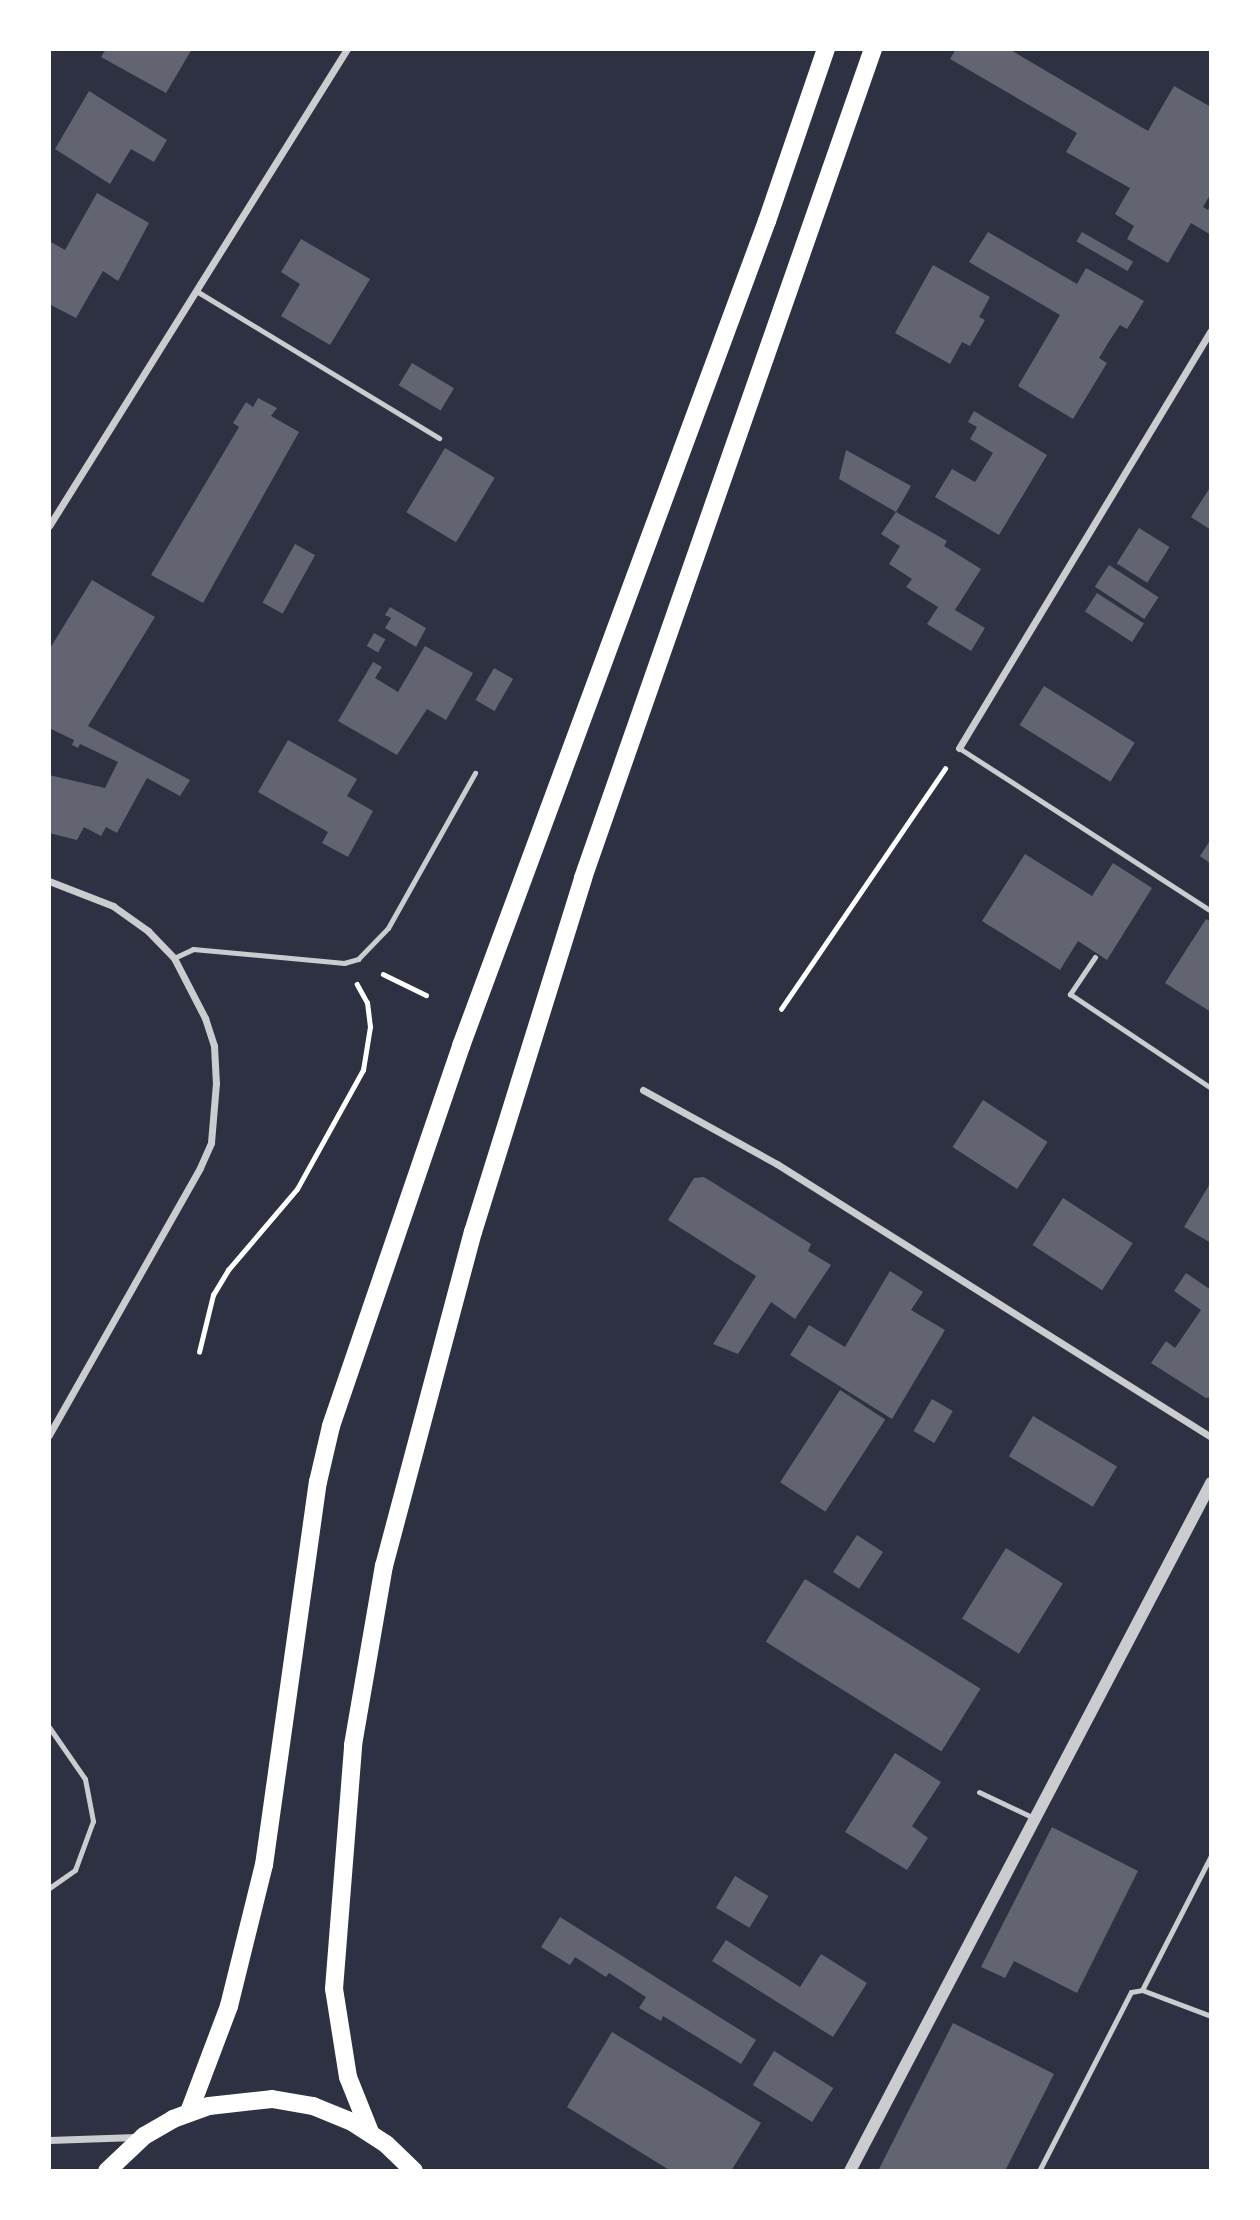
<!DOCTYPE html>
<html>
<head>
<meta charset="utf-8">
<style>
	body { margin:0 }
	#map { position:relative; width:1260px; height:2220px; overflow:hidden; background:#2d3142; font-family:"PT Serif",serif }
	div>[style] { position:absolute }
	.building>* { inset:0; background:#626471; transform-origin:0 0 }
	.path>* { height:4.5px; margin:-2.25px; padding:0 2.25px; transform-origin:2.25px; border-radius:2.25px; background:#fff }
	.service>* { height:5px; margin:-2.5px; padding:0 2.5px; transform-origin:2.5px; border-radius:2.5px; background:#caccd0 }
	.minor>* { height:7px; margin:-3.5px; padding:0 3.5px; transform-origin:3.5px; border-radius:3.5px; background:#caccd0 }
	.tertiary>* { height:12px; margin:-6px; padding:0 6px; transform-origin:6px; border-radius:6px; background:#caccd0 }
	.primary>* { height:18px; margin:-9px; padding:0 9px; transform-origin:9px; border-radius:9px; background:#fff }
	span { translate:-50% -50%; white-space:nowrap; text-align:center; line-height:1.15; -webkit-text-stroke:7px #fff; paint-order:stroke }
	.frame { position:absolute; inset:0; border:51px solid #fff; pointer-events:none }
</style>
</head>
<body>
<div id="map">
	<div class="building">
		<i style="clip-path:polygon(106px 49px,192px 49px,166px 93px,101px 57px)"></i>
		<i style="clip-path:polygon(956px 49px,1009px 49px,1148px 131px,1174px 86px,1211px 107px,1211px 193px,1203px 207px,1208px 210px,1211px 204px,1211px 235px,1191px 223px,1168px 263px,1127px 239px,1134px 226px,1115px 214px,1130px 188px,1066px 152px,1077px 133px,950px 59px)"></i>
		<i style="clip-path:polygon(89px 91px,167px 140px,154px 162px,131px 149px,110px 184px,55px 149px)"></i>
		<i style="clip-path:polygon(97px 193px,149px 223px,118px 281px,103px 271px,76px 318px,49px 304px,49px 241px,65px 250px)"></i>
		<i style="clip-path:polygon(988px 232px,1077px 284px,1086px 268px,1144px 301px,1127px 329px,1120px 325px,1108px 343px,1099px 358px,1107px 363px,1073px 419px,1018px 386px,1060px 315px,969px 262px)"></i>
		<i style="left:1082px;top:232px;width:59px;height:11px;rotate:30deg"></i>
		<i style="clip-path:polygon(301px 239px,370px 279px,330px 345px,281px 316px,300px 284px,281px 272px)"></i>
		<i style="clip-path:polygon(933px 265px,990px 297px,979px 317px,985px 320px,970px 346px,962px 342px,950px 364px,895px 333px)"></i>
		<i style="left:412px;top:363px;width:49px;height:26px;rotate:31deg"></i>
		<i style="clip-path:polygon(258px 398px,277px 408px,271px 416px,299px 432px,203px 603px,151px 575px,239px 427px,233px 423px,246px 402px,253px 407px)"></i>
		<i style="clip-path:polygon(974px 411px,1047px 455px,999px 535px,935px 497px,952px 469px,975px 482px,993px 453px,970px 439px,977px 427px,968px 422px)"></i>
		<i style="left:445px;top:448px;width:58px;height:75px;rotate:31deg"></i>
		<i style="clip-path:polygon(846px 450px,911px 486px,896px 512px,839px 479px)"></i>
		<i style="clip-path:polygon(1211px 486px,1211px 530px,1191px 517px)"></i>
		<i style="clip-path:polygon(896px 512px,947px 541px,944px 546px,981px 569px,955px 610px,985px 628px,971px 651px,927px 624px,938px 607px,906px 587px,912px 579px,889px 564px,900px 546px,881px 534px)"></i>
		<i style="left:1139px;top:528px;width:36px;height:42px;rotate:32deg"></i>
		<i style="left:295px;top:544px;width:23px;height:67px;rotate:29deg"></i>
		<i style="left:1109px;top:565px;width:59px;height:26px;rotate:33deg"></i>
		<i style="clip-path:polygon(92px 580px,155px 617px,88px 726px,190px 780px,180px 796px,147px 778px,117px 833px,106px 827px,101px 836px,84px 827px,77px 840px,49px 833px,49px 775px,105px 788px,118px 762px,80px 744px,78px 748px,72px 745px,74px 740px,49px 728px,49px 650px)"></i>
		<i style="left:1097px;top:593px;width:56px;height:22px;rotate:33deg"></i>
		<i style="clip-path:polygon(390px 607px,426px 628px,416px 647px,385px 628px,391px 618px,385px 615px)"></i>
		<i style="left:374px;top:633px;width:13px;height:15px;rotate:29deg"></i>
		<i style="clip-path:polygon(425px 646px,473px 673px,446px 720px,427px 709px,397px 755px,338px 721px,373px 662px,382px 667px,375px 678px,398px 692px)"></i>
		<i style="left:494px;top:668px;width:22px;height:37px;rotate:30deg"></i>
		<i style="left:1044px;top:686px;width:107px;height:46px;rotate:32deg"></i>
		<i style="clip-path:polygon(288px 740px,357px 779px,347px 796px,373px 811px,348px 857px,322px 843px,328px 832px,258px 792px)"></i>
		<i style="clip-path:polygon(1211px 839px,1211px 864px,1200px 856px)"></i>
		<i style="clip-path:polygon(1025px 854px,1092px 896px,1113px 863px,1152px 888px,1107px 960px,1078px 941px,1060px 970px,982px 921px)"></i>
		<i style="clip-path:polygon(1206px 919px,1211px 922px,1211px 1012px,1165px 983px)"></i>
		<i style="left:983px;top:1100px;width:77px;height:56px;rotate:33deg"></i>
		<i style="clip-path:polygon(704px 1177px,811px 1244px,808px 1251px,831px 1265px,795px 1319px,771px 1302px,738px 1354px,713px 1344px,756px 1276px,668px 1220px,694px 1178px)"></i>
		<i style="clip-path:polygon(1211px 1182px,1211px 1243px,1184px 1227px)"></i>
		<i style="left:1063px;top:1198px;width:83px;height:56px;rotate:33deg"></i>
		<i style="clip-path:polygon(890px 1271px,923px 1292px,911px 1310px,945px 1330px,892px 1419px,790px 1355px,809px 1325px,845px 1347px)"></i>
		<i style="clip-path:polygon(1186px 1273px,1211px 1290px,1211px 1397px,1206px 1398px,1151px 1363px,1166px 1341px,1175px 1348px,1201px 1310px,1174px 1291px)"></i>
		<i style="left:840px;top:1390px;width:54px;height:110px;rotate:33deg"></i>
		<i style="left:932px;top:1399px;width:24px;height:37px;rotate:30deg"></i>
		<i style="left:1033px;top:1416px;width:98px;height:47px;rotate:31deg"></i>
		<i style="left:857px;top:1535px;width:31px;height:44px;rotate:33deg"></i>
		<i style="left:1006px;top:1548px;width:67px;height:83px;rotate:32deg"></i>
		<i style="left:805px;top:1579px;width:207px;height:74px;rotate:32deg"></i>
		<i style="clip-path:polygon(895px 1753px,941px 1782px,912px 1826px,928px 1838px,907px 1870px,845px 1832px)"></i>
		<i style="clip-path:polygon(1052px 1827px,1138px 1871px,1077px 1993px,1014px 1961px,1005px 1978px,981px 1967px)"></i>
		<i style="left:735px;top:1876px;width:39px;height:37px;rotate:31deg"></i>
		<i style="clip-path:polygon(560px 1917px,756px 2040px,741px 2064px,663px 2016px,661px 2021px,639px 2008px,646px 1997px,609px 1973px,606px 1977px,575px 1957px,570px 1965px,541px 1947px)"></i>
		<i style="clip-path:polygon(726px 1940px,800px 1987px,821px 1954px,867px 1983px,833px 2037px,712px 1961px)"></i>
		<i style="clip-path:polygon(953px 2023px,1054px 2074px,1005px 2171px,878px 2171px)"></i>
		<i style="clip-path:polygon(612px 2032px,761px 2123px,731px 2171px,671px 2171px,567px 2107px)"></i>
		<i style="left:774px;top:2051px;width:70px;height:40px;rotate:32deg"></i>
	</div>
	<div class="path">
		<i style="left:383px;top:974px;width:48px;rotate:26deg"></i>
		<i style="left:781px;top:1009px;width:291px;rotate:-55.7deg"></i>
		<i style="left:199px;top:1352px;width:59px;rotate:-76.2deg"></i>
		<i style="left:213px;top:1295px;width:29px;rotate:-59deg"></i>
		<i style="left:228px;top:1270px;width:106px;rotate:-49.6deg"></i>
		<i style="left:297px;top:1189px;width:136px;rotate:-61deg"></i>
		<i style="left:363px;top:1070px;width:44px;rotate:-80.8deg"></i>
		<i style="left:370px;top:1027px;width:24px;rotate:-97deg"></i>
		<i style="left:367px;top:1003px;width:21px;rotate:-119deg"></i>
	</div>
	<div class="service">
		<i style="left:198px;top:292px;width:282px;rotate:31.2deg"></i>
		<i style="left:959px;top:748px;width:300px;rotate:32.9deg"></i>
		<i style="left:1095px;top:957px;width:45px;rotate:124deg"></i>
		<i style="left:1070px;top:994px;width:169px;rotate:33.7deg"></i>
		<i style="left:174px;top:958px;width:21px;rotate:-25deg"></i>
		<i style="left:193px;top:949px;width:152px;rotate:5.3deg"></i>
		<i style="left:344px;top:963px;width:15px;rotate:-16deg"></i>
		<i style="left:358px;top:959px;width:43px;rotate:-45.9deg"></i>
		<i style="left:388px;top:928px;width:178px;rotate:-60.7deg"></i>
		<i style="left:49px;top:1727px;width:63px;rotate:55.3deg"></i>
		<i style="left:85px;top:1779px;width:43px;rotate:79.2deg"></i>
		<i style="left:93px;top:1821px;width:52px;rotate:110.2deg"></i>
		<i style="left:75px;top:1870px;width:32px;rotate:145deg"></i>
		<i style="left:979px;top:1792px;width:59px;rotate:25.3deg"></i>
		<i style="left:1142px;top:1990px;width:151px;rotate:-62.8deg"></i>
		<i style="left:1039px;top:2171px;width:201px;rotate:-62.8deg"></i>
		<i style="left:1131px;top:1992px;width:11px;rotate:-10deg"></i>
		<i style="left:1142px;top:1990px;width:74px;rotate:20.6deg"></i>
	</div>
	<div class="minor">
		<i style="left:49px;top:526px;width:562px;rotate:-58.01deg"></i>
		<i style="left:959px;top:748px;width:487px;rotate:-58.9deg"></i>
		<i style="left:49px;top:881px;width:69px;rotate:21.3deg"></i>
		<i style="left:113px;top:906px;width:43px;rotate:35.5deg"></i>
		<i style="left:148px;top:931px;width:37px;rotate:46deg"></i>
		<i style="left:174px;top:958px;width:68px;rotate:62.7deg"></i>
		<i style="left:205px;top:1018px;width:29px;rotate:72deg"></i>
		<i style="left:214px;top:1046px;width:37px;rotate:87deg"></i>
		<i style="left:216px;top:1083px;width:60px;rotate:94.8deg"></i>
		<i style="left:211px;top:1143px;width:27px;rotate:114deg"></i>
		<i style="left:200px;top:1168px;width:307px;rotate:119.5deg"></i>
		<i style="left:643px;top:1090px;width:153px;rotate:28.9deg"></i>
		<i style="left:777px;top:1164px;width:513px;rotate:32.17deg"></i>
		<i style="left:49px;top:2140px;width:87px;rotate:-2deg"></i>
	</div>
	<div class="tertiary">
		<i style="left:850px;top:2171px;width:777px;rotate:-62.31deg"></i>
	</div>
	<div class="primary">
		<i style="left:189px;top:2112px;width:113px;rotate:-69.3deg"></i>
		<i style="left:229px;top:2006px;width:145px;rotate:-76.1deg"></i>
		<i style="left:264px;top:1865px;width:387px;rotate:-82deg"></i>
		<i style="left:318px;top:1482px;width:57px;rotate:-76.9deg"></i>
		<i style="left:331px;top:1426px;width:402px;rotate:-71.1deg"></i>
		<i style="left:461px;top:1046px;width:880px;rotate:-69.65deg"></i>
		<i style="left:767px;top:221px;width:182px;rotate:-71.1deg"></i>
		<i style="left:370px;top:2132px;width:59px;rotate:-111.8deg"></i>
		<i style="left:348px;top:2077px;width:89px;rotate:-99deg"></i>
		<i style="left:334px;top:1989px;width:245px;rotate:-85.5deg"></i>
		<i style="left:353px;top:1745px;width:182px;rotate:-80.2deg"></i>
		<i style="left:384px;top:1566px;width:346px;rotate:-75.1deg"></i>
		<i style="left:473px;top:1232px;width:371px;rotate:-72.7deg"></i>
		<i style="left:583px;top:878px;width:878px;rotate:-70.72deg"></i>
		<i style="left:107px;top:2171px;width:51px;rotate:-43.4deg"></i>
		<i style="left:144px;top:2136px;width:34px;rotate:-30deg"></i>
		<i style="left:173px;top:2119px;width:38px;rotate:-20deg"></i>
		<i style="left:209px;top:2106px;width:63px;rotate:-6.3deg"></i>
		<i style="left:272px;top:2099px;width:42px;rotate:9.7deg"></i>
		<i style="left:313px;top:2106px;width:42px;rotate:22.3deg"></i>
		<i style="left:352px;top:2122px;width:40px;rotate:32.9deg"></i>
		<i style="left:386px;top:2144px;width:39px;rotate:44deg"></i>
	</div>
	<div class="frame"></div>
</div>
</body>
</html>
